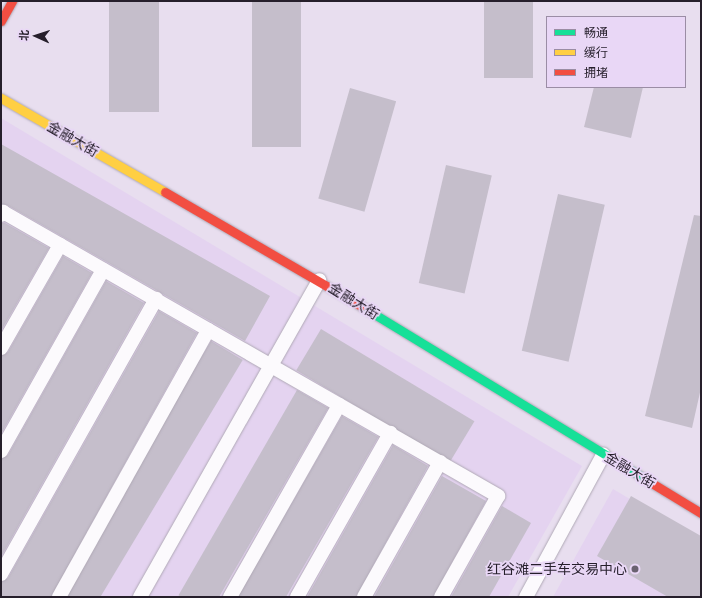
<!DOCTYPE html>
<html>
<head>
<meta charset="utf-8">
<style>
	body { margin:0 }
	#map { position:relative; width:702px; height:598px; overflow:hidden; background:#e8deef; font-family:Jost,"Noto Sans SC",sans-serif }
	div>[style] { position:absolute }
	.built>* { inset:0; background:#e4d3f0 }
	.building>* { inset:0; background:#c5becb; transform-origin:0 0 }
	.roads { filter:drop-shadow(0 0 1px #b0a9b6) drop-shadow(0 0 1px #b0a9b6) }
	.lane>* { height:14px; margin:-7px; padding:0 7px; transform-origin:7px; border-radius:7px; background:#fcfafd }
	.fast>* { height:9px; margin:-4.5px; padding:0 4.5px; transform-origin:4.5px; border-radius:4.5px; background:#16e098 }
	.slow>* { height:9px; margin:-4.5px; padding:0 4.5px; transform-origin:4.5px; border-radius:4.5px; background:#ffcf43 }
	.jam>* { height:9px; margin:-4.5px; padding:0 4.5px; transform-origin:4.5px; border-radius:4.5px; background:#f24e42 }
	.dots>* { width:11px; height:11px; translate:-50% -50%; box-sizing:border-box; border:2px solid #e9d7f6; border-radius:50% }
	span { translate:-50% -50%; white-space:nowrap; text-align:center; line-height:1.15; -webkit-text-stroke:3.5px #e9d7f6; paint-order:stroke }
	.street-label { font-size:14px; color:#261f2b }
	.poi-label { font-size:14px; color:#261f2b }
	.right { translate:-100% -50%; text-align:right }
	.frame { position:absolute; inset:0; border:2px solid #261f2b; pointer-events:none }
	.legend { position:absolute; left:546px; top:16px; width:140px; height:72px; box-sizing:border-box; background:#e9d7f6; border:1px solid #9b8da5; margin:0; padding:5px 7px; list-style:none; font-size:12px; color:#261f2b }
	.legend li { display:flex; align-items:center; gap:8px; height:20px }
	.legend b { width:20px; border:1px solid #9b8da5 }
	.north { position:absolute; left:16px; top:16px; width:40px; height:40px; -webkit-text-stroke:3px #e9d7f6; paint-order:stroke; rotate:273deg; font-size:11px; font-weight:700; line-height:16px; text-align:center; color:#261f2b }
	.north::after { content:''; display:block; margin:auto; width:14px; height:18px; background:#261f2b; clip-path:polygon(50% 0,100% 100%,50% 72%,0 100%) }
</style>
</head>
<body>
<div id="map">
	<div class="built">
		<i style="clip-path:polygon(1px 118px,582px 466px,508px 597px,1px 597px)"></i>
		<i style="clip-path:polygon(613px 489px,701px 541px,701px 597px,553px 597px)"></i>
	</div>
	<div class="building">
		<i style="left:109px;top:1px;width:50px;height:111px"></i>
		<i style="left:252px;top:1px;width:49px;height:146px"></i>
		<i style="left:484px;top:1px;width:49px;height:77px"></i>
		<i style="clip-path:polygon(594px 87px,643px 87px,631px 138px,584px 127px)"></i>
		<i style="left:350px;top:88px;width:48px;height:115px;rotate:16deg"></i>
		<i style="clip-path:polygon(1px 144px,270px 296px,245px 341px,7px 205px,1px 204px)"></i>
		<i style="left:446px;top:165px;width:47px;height:121px;rotate:13deg"></i>
		<i style="left:558px;top:194px;width:48px;height:161px;rotate:13deg"></i>
		<i style="clip-path:polygon(694px 215px,701px 216px,701px 388px,692px 428px,645px 416px)"></i>
		<i style="clip-path:polygon(1px 223px,5px 223px,49px 248px,1px 331px)"></i>
		<i style="clip-path:polygon(63px 256px,92px 273px,1px 434px,1px 356px,8px 352px)"></i>
		<i style="clip-path:polygon(106px 281px,144px 303px,1px 557px,1px 459px,8px 455px)"></i>
		<i style="clip-path:polygon(159px 311px,197px 333px,51px 597px,1px 597px,1px 582px,8px 578px)"></i>
		<i style="left:321px;top:329px;width:179px;height:48px;rotate:31deg"></i>
		<i style="left:211px;top:341px;width:37px;height:293px;rotate:31deg"></i>
		<i style="left:297px;top:390px;width:36px;height:237px;rotate:30deg"></i>
		<i style="left:342px;top:416px;width:42px;height:208px;rotate:30deg"></i>
		<i style="clip-path:polygon(393px 445px,428px 466px,356px 597px,307px 597px)"></i>
		<i style="clip-path:polygon(442px 476px,486px 501px,433px 597px,374px 597px)"></i>
		<i style="clip-path:polygon(631px 496px,701px 536px,701px 597px,668px 597px,597px 556px)"></i>
		<i style="clip-path:polygon(502px 506px,531px 523px,489px 597px,451px 597px)"></i>
	</div>
	<div class="roads">
		<div class="lane">
			<i style="left:1px;top:215px;width:4px;rotate:-56deg"></i>
			<i style="left:3px;top:212px;width:571px;rotate:29.84deg"></i>
			<i style="left:498px;top:496px;width:116px;rotate:119.4deg"></i>
			<i style="left:1px;top:348px;width:119px;rotate:-60.2deg"></i>
			<i style="left:1px;top:451px;width:208px;rotate:-60.6deg"></i>
			<i style="left:1px;top:574px;width:316px;rotate:-60.6deg"></i>
			<i style="left:59px;top:597px;width:306px;rotate:-60.8deg"></i>
			<i style="left:140px;top:597px;width:364px;rotate:-60.5deg"></i>
			<i style="left:230px;top:597px;width:221px;rotate:-60.4deg"></i>
			<i style="left:297px;top:597px;width:189px;rotate:-60.4deg"></i>
			<i style="left:364px;top:597px;width:155px;rotate:-60.6deg"></i>
			<i style="left:526px;top:597px;width:162px;rotate:-61.5deg"></i>
		</div>
		<div class="fast">
			<i style="left:361px;top:306px;width:333px;rotate:31.3deg"></i>
		</div>
		<div class="slow">
			<i style="left:1px;top:98px;width:189px;rotate:29.8deg"></i>
		</div>
		<div class="jam">
			<i style="left:1px;top:21px;width:23px;rotate:-61deg"></i>
			<i style="left:165px;top:192px;width:227px;rotate:30.2deg"></i>
			<i style="left:645px;top:479px;width:66px;rotate:31.3deg"></i>
		</div>
	</div>
	<div class="dots">
		<i style="left:635px;top:569px;background:#6a6270"></i>
	</div>
	<div class="street-label">
		<span style="left:73px;top:139px;rotate:30deg">金融大街</span>
		<span style="left:354px;top:301px;rotate:32deg">金融大街</span>
		<span style="left:630px;top:470px;rotate:31deg">金融大街</span>
	</div>
	<div class="poi-label">
		<span class="right" style="left:627px;top:569px">红谷滩二手车交易中心</span>
	</div>
	<div class="frame"></div>
	<ul class="legend">
	<li><b style="height:5px;background:#16e098"></b>畅通</li>
	<li><b style="height:5px;background:#ffcf43"></b>缓行</li>
	<li><b style="height:5px;background:#f24e42"></b>拥堵</li>
	</ul>
	<div class="north">北</div>
</div>
</body>
</html>
